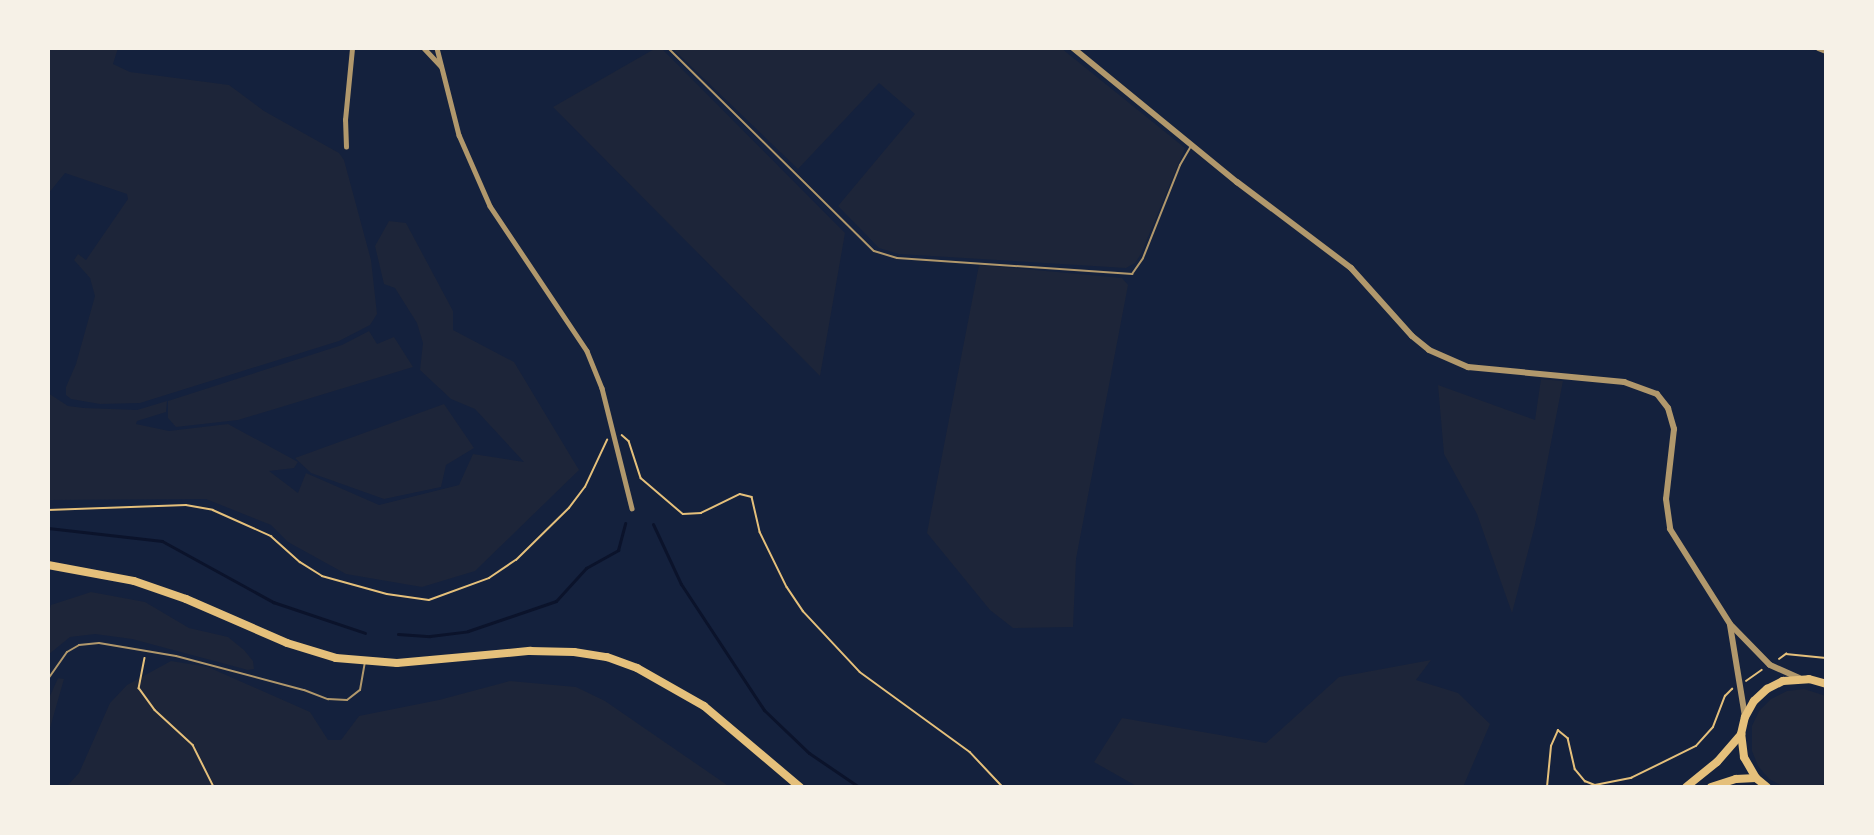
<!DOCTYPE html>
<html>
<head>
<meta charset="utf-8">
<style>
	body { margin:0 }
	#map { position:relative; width:1874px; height:835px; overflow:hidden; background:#14213d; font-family:Roboto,sans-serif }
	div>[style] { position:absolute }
	.green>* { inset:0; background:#1d2539 }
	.stream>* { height:3px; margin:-1.5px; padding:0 1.5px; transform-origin:1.5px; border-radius:1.5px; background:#0b132b }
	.path>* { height:1.5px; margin:-0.75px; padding:0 0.75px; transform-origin:0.75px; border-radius:0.75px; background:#e5c07b }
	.service>* { height:2px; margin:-1px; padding:0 1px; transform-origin:1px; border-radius:1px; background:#b1986c }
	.minor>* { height:4.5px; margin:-2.25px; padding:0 2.25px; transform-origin:2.25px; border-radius:2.25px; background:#b1986c }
	.tertiary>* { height:6px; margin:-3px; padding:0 3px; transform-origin:3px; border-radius:3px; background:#b1986c }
	.primary>* { height:8px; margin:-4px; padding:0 4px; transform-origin:4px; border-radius:4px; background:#e5c07b }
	span { translate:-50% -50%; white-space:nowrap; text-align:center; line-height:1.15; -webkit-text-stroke:4.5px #f6f1e7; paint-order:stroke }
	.frame { position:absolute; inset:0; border:50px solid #f6f1e7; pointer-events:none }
</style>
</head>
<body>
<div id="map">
	<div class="green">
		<i style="clip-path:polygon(48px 48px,118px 48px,113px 64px,130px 72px,229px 85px,264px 111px,339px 153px,344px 160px,371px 260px,377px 314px,370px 325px,339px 341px,140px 403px,100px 404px,71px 399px,66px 395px,66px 387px,76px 364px,95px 296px,90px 278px,74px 260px,78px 254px,86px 260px,128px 199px,127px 194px,65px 173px,48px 194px)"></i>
		<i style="clip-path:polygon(656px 48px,661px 48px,845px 233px,820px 376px,553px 107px)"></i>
		<i style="clip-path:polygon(672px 48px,1061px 48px,1185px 148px,1141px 254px,1135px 263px,1126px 268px,899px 254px,879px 248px,838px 206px,915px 114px,879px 83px,798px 169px)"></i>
		<i style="clip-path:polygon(389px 221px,406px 223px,453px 311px,453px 330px,514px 362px,579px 470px,475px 571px,422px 587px,346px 574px,288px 542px,271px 525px,206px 499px,48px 500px,48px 393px,68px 406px,84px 408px,137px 410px,167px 401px,166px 412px,137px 421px,136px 424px,169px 431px,228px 424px,298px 462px,294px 468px,269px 471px,298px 493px,306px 473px,379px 505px,459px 485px,473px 454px,524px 462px,475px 409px,451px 399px,420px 370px,423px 343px,417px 323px,395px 288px,384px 284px,375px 246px)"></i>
		<i style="clip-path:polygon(979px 265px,1122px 278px,1128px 285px,1076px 559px,1073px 627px,1013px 628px,990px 610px,927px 533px)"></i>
		<i style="clip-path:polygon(369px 331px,377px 344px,394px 337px,413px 367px,238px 420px,176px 427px,168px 418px,168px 401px,342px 345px)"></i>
		<i style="clip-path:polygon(1541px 379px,1563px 381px,1535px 525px,1512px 613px,1477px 514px,1444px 454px,1438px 385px,1535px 420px)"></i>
		<i style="clip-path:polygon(444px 404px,474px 448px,446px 465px,441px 487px,384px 499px,311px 473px,295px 458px)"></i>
		<i style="clip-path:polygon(91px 592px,145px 602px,189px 628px,228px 637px,244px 650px,253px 661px,254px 669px,248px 670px,132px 639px,95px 634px,70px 637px,48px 655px,48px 615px,51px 605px)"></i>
		<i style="clip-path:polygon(1431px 660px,1416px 680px,1458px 693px,1490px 724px,1463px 787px,1138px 787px,1094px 762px,1122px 718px,1266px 743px,1339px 677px)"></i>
		<i style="clip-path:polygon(171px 661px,208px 667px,310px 712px,328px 740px,341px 740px,359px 716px,439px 700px,510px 681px,576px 687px,605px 701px,730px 787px,66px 787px,79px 773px,110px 703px,127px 685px)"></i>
		<i style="clip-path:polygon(58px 678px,64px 679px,48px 735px,50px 696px)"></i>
		<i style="clip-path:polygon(1804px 689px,1826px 696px,1826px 783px,1816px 787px,1784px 787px,1769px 779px,1758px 766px,1752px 751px,1752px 726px,1759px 711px,1771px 699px,1787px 691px)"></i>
	</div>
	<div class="stream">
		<i style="left:653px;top:524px;width:66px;rotate:65deg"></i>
		<i style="left:681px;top:584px;width:151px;rotate:56.6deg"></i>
		<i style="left:764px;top:710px;width:62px;rotate:43.7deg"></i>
		<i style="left:809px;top:753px;width:60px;rotate:34.2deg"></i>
		<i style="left:48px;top:528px;width:115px;rotate:6.5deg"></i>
		<i style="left:162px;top:541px;width:127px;rotate:28.8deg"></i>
		<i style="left:273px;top:602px;width:97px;rotate:18.6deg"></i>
		<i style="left:398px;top:634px;width:32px;rotate:4deg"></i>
		<i style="left:430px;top:636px;width:38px;rotate:-7deg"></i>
		<i style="left:468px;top:631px;width:93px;rotate:-18.8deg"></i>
		<i style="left:556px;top:601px;width:45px;rotate:-47.7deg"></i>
		<i style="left:586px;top:568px;width:37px;rotate:-29deg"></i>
		<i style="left:618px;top:550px;width:28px;rotate:-75deg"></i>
	</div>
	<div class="path">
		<i style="left:622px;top:435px;width:9px;rotate:41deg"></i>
		<i style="left:629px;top:441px;width:39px;rotate:72deg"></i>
		<i style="left:641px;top:478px;width:55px;rotate:40.6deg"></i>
		<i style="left:683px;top:514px;width:18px;rotate:-3deg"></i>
		<i style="left:701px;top:513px;width:43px;rotate:-26deg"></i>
		<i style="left:740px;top:494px;width:12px;rotate:14deg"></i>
		<i style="left:752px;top:497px;width:36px;rotate:77deg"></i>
		<i style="left:760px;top:532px;width:61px;rotate:63.9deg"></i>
		<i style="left:787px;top:587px;width:29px;rotate:56deg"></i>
		<i style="left:803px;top:611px;width:83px;rotate:46.9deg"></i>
		<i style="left:860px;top:672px;width:136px;rotate:36deg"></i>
		<i style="left:970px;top:752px;width:48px;rotate:46.7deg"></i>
		<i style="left:48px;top:510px;width:138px;rotate:-2.1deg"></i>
		<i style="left:186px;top:505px;width:27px;rotate:10deg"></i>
		<i style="left:213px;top:510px;width:64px;rotate:24.1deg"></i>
		<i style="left:271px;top:536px;width:39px;rotate:42deg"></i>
		<i style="left:300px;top:562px;width:26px;rotate:32deg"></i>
		<i style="left:322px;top:576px;width:67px;rotate:15.5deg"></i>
		<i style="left:387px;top:594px;width:42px;rotate:8.1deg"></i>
		<i style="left:429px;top:600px;width:64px;rotate:-20.1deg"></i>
		<i style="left:489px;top:578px;width:32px;rotate:-34deg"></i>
		<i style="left:516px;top:560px;width:74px;rotate:-44.5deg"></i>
		<i style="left:569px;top:508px;width:26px;rotate:-53deg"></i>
		<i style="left:585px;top:487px;width:52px;rotate:-64.9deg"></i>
		<i style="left:145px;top:658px;width:31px;rotate:101deg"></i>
		<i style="left:139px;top:688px;width:27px;rotate:54deg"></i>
		<i style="left:155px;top:710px;width:52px;rotate:42.6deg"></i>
		<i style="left:193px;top:745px;width:47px;rotate:63.4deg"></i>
		<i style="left:1779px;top:659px;width:9px;rotate:-36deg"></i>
		<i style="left:1786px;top:654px;width:40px;rotate:5.7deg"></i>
		<i style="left:1746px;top:681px;width:19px;rotate:-35deg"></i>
		<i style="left:1547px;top:787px;width:41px;rotate:-84.4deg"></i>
		<i style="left:1551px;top:746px;width:17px;rotate:-66deg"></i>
		<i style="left:1558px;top:730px;width:13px;rotate:39deg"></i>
		<i style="left:1568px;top:738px;width:32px;rotate:77deg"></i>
		<i style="left:1575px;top:769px;width:16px;rotate:50deg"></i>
		<i style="left:1585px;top:781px;width:11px;rotate:22deg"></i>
		<i style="left:1595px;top:785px;width:37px;rotate:-11deg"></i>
		<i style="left:1631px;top:778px;width:72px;rotate:-26.2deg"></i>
		<i style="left:1696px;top:746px;width:25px;rotate:-48deg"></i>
		<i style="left:1713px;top:727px;width:33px;rotate:-69deg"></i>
		<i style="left:1725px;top:696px;width:10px;rotate:-45deg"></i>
	</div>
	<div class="service">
		<i style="left:668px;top:48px;width:289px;rotate:44.6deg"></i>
		<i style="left:874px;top:251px;width:24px;rotate:17deg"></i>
		<i style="left:897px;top:258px;width:236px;rotate:3.9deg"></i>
		<i style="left:1132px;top:274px;width:19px;rotate:-55deg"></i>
		<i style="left:1143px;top:258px;width:100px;rotate:-68.3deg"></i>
		<i style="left:1180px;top:165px;width:22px;rotate:-60deg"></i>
		<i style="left:48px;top:679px;width:33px;rotate:-55deg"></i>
		<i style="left:67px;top:652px;width:14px;rotate:-30deg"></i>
		<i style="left:79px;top:645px;width:20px;rotate:-6deg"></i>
		<i style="left:99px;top:643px;width:78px;rotate:9.6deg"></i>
		<i style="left:176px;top:656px;width:132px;rotate:14.9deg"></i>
		<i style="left:304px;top:690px;width:26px;rotate:21deg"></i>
		<i style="left:328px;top:699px;width:19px;rotate:3deg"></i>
		<i style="left:347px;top:700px;width:16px;rotate:-38deg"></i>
		<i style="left:360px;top:690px;width:29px;rotate:-80deg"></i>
	</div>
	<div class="minor">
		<i style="left:424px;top:48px;width:25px;rotate:47deg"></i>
		<i style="left:437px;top:48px;width:90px;rotate:75.8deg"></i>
		<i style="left:459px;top:135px;width:77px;rotate:66.4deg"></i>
		<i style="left:490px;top:206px;width:174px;rotate:56.2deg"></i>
		<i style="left:587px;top:351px;width:40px;rotate:68deg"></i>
		<i style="left:602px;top:388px;width:124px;rotate:76deg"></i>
		<i style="left:1818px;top:48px;width:9px;rotate:21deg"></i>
		<i style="left:346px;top:147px;width:27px;rotate:-92deg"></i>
		<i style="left:345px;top:120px;width:72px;rotate:-84.4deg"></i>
	</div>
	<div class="tertiary">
		<i style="left:1073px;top:48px;width:212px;rotate:39.3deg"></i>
		<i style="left:1237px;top:182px;width:143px;rotate:37deg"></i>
		<i style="left:1351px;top:268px;width:91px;rotate:48.1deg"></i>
		<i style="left:1412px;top:336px;width:22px;rotate:39deg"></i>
		<i style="left:1429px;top:350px;width:43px;rotate:23.6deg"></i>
		<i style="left:1468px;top:367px;width:157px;rotate:5.5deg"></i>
		<i style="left:1624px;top:382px;width:35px;rotate:20deg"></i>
		<i style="left:1657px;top:394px;width:18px;rotate:52deg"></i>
		<i style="left:1668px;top:408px;width:22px;rotate:74deg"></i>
		<i style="left:1674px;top:429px;width:70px;rotate:96.5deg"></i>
		<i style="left:1666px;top:499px;width:30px;rotate:82deg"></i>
		<i style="left:1670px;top:529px;width:112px;rotate:57.7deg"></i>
		<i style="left:1730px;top:624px;width:57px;rotate:45.7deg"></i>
		<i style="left:1770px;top:665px;width:32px;rotate:24deg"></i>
		<i style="left:1730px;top:625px;width:93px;rotate:80.7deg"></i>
	</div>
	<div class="primary">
		<i style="left:48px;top:565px;width:87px;rotate:10.5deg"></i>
		<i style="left:134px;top:581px;width:55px;rotate:19.1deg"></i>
		<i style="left:186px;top:599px;width:110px;rotate:23.5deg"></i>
		<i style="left:287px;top:643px;width:51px;rotate:17deg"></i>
		<i style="left:336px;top:658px;width:61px;rotate:4.7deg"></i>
		<i style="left:397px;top:663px;width:134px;rotate:-5.2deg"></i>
		<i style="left:530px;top:651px;width:44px;rotate:1.3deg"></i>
		<i style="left:574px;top:652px;width:33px;rotate:9deg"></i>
		<i style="left:607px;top:657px;width:32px;rotate:20deg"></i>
		<i style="left:637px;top:668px;width:77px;rotate:29.6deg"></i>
		<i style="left:704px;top:706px;width:126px;rotate:40.2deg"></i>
		<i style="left:1686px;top:787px;width:40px;rotate:-39deg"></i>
		<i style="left:1717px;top:762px;width:37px;rotate:-49deg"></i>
		<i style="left:1711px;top:787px;width:26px;rotate:-18deg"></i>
		<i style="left:1736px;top:779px;width:20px;rotate:-3deg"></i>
		<i style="left:1767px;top:787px;width:14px;rotate:-141deg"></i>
		<i style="left:1756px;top:778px;width:24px;rotate:-120deg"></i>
		<i style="left:1744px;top:757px;width:23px;rotate:-97deg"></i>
		<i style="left:1741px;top:734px;width:17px;rotate:-77deg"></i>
		<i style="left:1745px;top:717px;width:18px;rotate:-61deg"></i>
		<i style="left:1754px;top:701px;width:18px;rotate:-43deg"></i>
		<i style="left:1767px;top:689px;width:18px;rotate:-27deg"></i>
		<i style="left:1783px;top:681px;width:26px;rotate:-4deg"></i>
		<i style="left:1809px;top:679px;width:18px;rotate:16deg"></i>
	</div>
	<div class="frame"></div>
</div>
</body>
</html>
